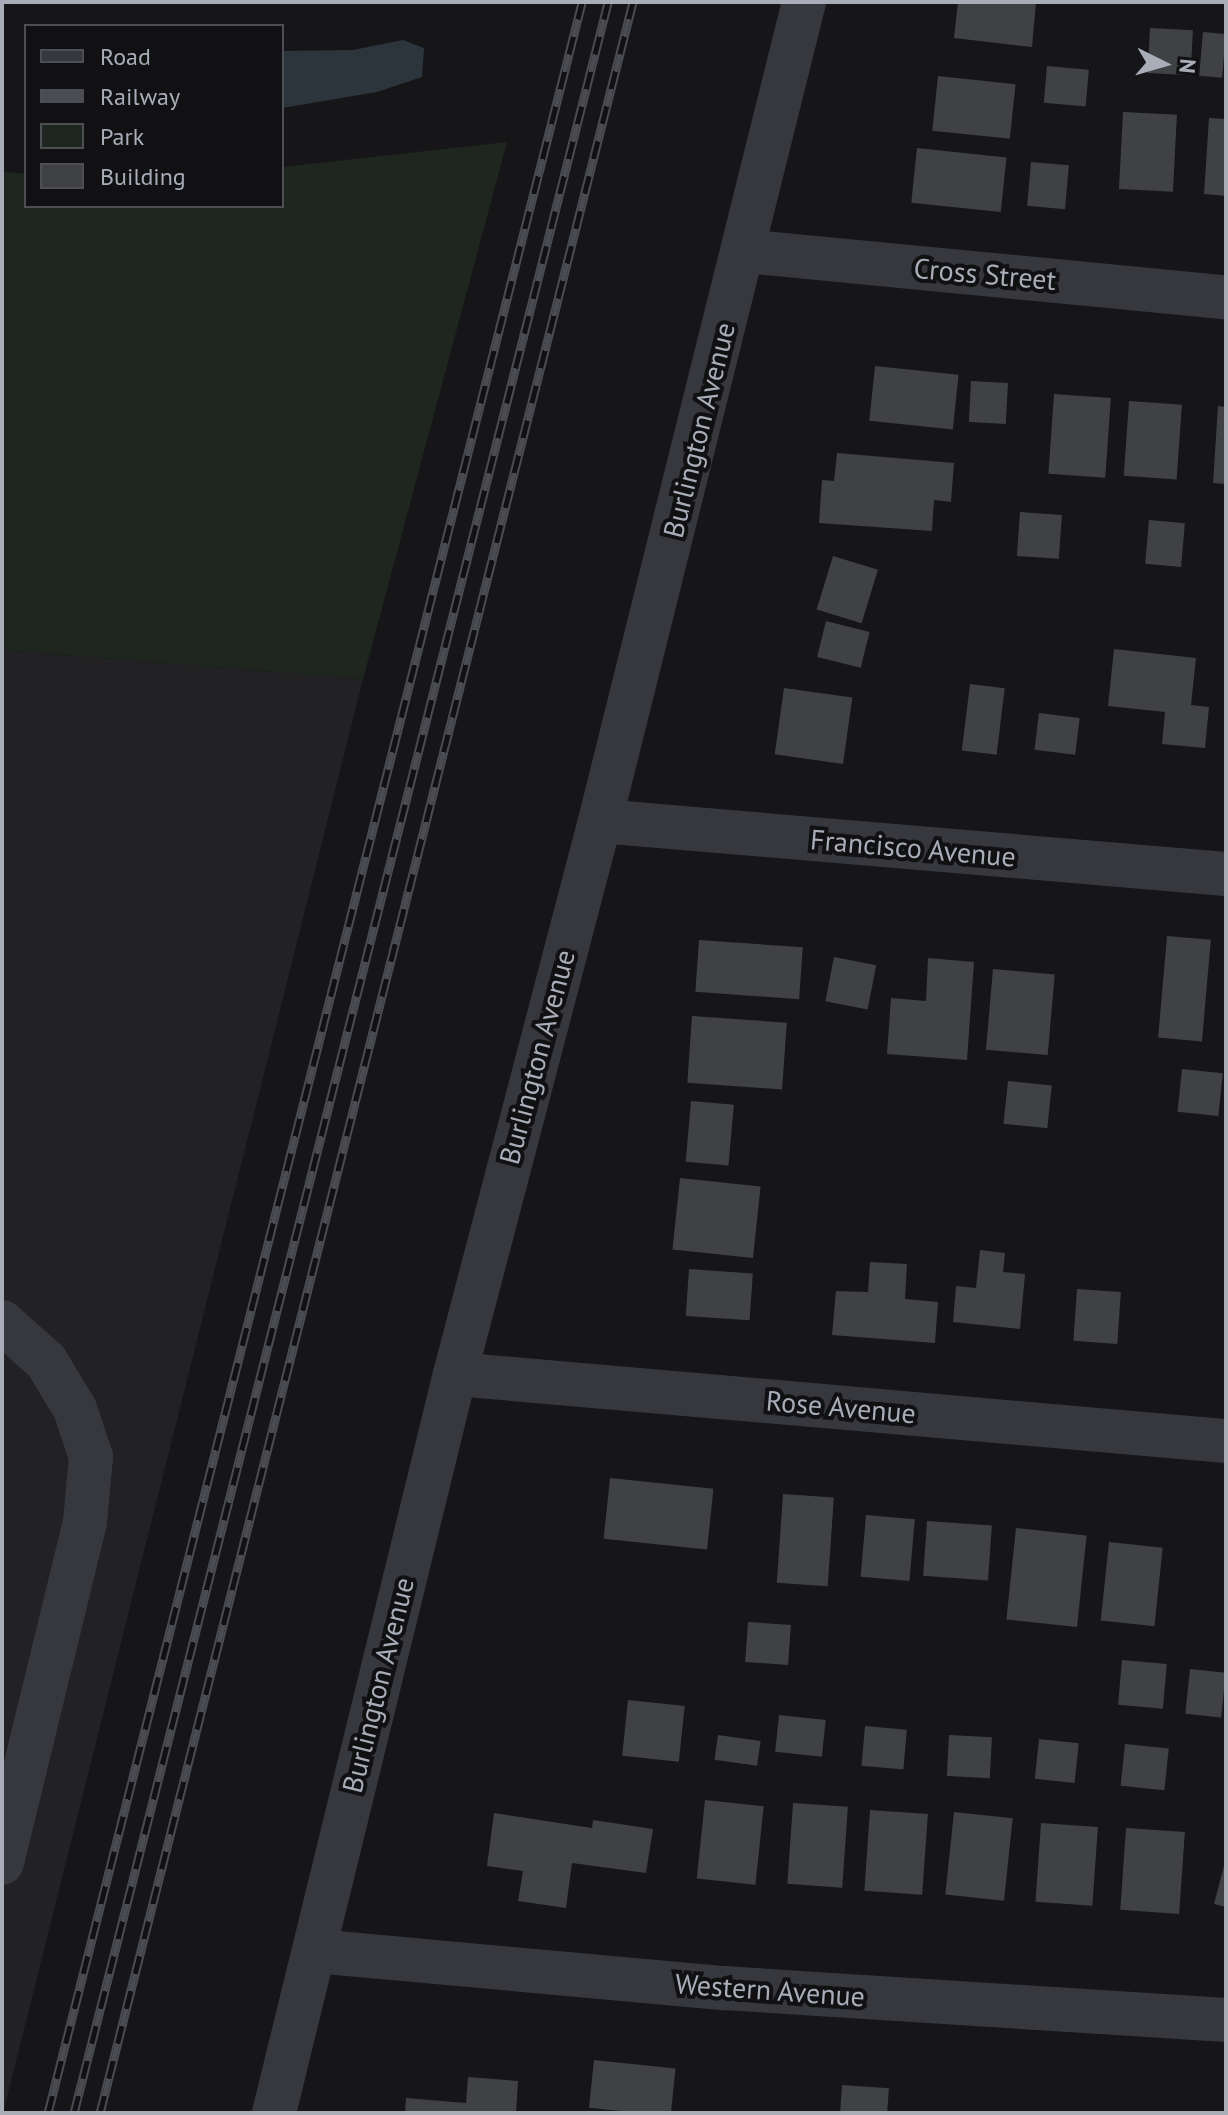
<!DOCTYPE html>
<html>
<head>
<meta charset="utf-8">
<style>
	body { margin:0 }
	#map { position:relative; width:1228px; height:2115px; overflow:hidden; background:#161618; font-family:"PT Sans",sans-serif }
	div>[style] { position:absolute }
	.built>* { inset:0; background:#222225 }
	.green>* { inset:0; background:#1e261f }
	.water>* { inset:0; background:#2c353c }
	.building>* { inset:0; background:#404145; transform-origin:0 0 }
	.minor>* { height:44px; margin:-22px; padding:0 22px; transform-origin:22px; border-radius:22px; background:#37383d }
	.rail>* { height:9px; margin-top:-4.5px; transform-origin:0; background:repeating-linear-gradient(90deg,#111113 0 18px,#4a4c52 0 36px); box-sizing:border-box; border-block:2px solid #4a4c52 }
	span { translate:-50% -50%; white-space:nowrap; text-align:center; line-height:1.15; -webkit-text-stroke:8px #111113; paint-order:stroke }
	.street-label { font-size:28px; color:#a8adb8 }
	.frame { position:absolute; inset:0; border:4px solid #a8adb8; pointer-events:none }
	.legend { position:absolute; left:24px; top:24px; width:260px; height:184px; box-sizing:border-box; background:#111113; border:2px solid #4d4f55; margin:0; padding:10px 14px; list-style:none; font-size:24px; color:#a8adb8 }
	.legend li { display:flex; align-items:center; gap:16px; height:40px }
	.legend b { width:40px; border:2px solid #4d4f55 }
	.north { position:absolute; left:1124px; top:24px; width:80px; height:80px; -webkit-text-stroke:6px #111113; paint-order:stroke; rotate:95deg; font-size:22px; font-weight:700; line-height:32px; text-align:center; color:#a8adb8 }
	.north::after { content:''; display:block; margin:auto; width:28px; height:36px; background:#a8adb8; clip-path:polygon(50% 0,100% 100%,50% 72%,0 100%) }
</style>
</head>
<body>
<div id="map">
	<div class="built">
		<i style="clip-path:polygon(2px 650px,363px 679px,3px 2113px,2px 2113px)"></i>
	</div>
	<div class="green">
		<i style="clip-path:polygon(507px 142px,363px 679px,2px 650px,2px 171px,26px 174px,26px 206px,282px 206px,282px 167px)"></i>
	</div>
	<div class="water">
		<i style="clip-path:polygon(403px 40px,424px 48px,422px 77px,377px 92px,282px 108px,282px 51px,353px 50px)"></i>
	</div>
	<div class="building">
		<i style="clip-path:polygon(958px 2px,1036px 2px,1032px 47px,954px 38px)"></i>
		<i style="left:1150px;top:28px;width:43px;height:45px;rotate:3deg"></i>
		<i style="left:1203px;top:32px;width:23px;height:44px;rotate:5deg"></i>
		<i style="left:1047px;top:66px;width:42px;height:37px;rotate:5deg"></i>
		<i style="left:938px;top:76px;width:78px;height:55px;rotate:6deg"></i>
		<i style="left:1123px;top:112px;width:54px;height:77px;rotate:3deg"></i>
		<i style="clip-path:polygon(1209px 118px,1226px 119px,1226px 196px,1204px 194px)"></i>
		<i style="left:917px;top:148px;width:90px;height:55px;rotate:6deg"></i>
		<i style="left:1031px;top:162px;width:38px;height:44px;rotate:5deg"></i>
		<i style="left:875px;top:366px;width:84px;height:55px;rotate:6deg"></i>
		<i style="left:971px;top:381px;width:37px;height:41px;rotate:3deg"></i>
		<i style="left:1054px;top:394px;width:57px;height:80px;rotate:4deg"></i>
		<i style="left:1129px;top:401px;width:53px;height:75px;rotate:4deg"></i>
		<i style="clip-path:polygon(1218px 406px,1226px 407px,1226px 484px,1213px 483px)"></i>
		<i style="clip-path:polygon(837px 453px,954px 463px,951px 502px,934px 500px,932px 531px,819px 523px,822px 480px,834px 481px)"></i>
		<i style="left:1020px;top:512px;width:42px;height:44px;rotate:4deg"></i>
		<i style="left:1149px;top:520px;width:36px;height:44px;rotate:5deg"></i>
		<i style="left:833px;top:556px;width:47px;height:56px;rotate:17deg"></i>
		<i style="left:826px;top:621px;width:45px;height:37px;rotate:14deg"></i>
		<i style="clip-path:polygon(1114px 649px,1196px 658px,1191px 705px,1209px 707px,1205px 748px,1162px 744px,1165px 712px,1108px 706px)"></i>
		<i style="left:970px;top:684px;width:35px;height:67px;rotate:7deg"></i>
		<i style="left:784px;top:688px;width:69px;height:67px;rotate:8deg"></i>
		<i style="left:1039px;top:713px;width:41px;height:37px;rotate:7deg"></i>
		<i style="left:1167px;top:936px;width:44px;height:102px;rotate:5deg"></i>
		<i style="left:699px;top:940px;width:104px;height:52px;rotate:4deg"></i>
		<i style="left:834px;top:957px;width:43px;height:45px;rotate:11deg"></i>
		<i style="clip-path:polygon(928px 958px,974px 962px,967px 1060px,887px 1054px,891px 998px,926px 1001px)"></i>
		<i style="left:993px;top:969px;width:62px;height:81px;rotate:5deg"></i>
		<i style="left:692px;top:1016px;width:95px;height:67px;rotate:4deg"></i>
		<i style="left:1182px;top:1069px;width:41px;height:43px;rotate:6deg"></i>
		<i style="left:1008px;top:1081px;width:44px;height:43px;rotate:6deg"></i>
		<i style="left:691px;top:1101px;width:43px;height:61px;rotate:5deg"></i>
		<i style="left:680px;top:1178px;width:81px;height:72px;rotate:6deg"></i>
		<i style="clip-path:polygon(980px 1250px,1005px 1253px,1003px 1272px,1025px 1274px,1020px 1329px,953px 1322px,956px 1286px,976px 1288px)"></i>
		<i style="clip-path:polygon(870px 1262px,907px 1264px,905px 1299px,938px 1302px,935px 1343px,832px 1335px,836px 1291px,868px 1292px)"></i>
		<i style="left:689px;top:1269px;width:64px;height:47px;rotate:4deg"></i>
		<i style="left:1077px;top:1289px;width:44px;height:52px;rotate:4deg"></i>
		<i style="left:610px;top:1478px;width:104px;height:61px;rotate:6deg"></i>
		<i style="left:783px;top:1494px;width:51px;height:89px;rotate:4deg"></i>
		<i style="left:866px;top:1515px;width:49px;height:62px;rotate:5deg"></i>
		<i style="left:927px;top:1521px;width:65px;height:55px;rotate:4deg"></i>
		<i style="left:1016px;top:1528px;width:71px;height:92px;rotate:6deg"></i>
		<i style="left:1109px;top:1542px;width:54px;height:79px;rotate:6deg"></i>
		<i style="left:748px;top:1622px;width:43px;height:40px;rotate:4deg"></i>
		<i style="left:1122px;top:1660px;width:45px;height:45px;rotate:5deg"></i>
		<i style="left:1190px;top:1669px;width:36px;height:45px;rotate:6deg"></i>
		<i style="left:628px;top:1700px;width:57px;height:56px;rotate:6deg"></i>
		<i style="left:779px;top:1715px;width:47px;height:37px;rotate:6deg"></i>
		<i style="left:865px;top:1726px;width:42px;height:40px;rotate:5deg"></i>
		<i style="left:718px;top:1735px;width:43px;height:25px;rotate:8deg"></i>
		<i style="left:949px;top:1735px;width:43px;height:41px;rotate:3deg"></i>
		<i style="left:1039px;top:1739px;width:40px;height:40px;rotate:6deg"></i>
		<i style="left:1125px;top:1744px;width:44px;height:42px;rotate:6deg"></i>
		<i style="left:705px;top:1800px;width:59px;height:79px;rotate:6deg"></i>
		<i style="left:793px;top:1803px;width:55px;height:81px;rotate:4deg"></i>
		<i style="left:870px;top:1810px;width:58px;height:81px;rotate:4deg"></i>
		<i style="left:954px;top:1812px;width:59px;height:83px;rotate:6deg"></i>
		<i style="clip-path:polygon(494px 1813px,592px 1828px,593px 1820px,653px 1829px,646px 1873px,572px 1863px,566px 1908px,518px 1901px,523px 1871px,487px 1866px)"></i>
		<i style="left:1041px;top:1823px;width:57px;height:79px;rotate:4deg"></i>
		<i style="left:1126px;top:1828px;width:59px;height:82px;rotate:4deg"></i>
		<i style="clip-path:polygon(1225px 1862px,1226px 1862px,1226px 1907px,1214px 1904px)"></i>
		<i style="left:594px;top:2060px;width:82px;height:48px;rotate:6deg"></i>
		<i style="clip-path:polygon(468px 2077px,518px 2081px,516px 2113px,405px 2113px,406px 2098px,466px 2103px)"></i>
		<i style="left:842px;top:2085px;width:47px;height:28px;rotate:4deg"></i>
	</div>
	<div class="minor">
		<i style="left:744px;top:251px;width:484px;rotate:5.5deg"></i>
		<i style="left:600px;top:821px;width:628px;rotate:4.84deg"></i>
		<i style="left:2px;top:1322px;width:59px;rotate:41.6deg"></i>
		<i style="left:46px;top:1361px;width:56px;rotate:58.9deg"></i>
		<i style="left:75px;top:1409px;width:51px;rotate:71.6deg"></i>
		<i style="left:91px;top:1457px;width:65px;rotate:95.3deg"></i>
		<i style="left:85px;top:1522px;width:351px;rotate:103.7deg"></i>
		<i style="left:455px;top:1374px;width:774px;rotate:4.97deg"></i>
		<i style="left:315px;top:1951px;width:411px;rotate:5.2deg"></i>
		<i style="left:724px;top:1988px;width:503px;rotate:3.65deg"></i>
		<i style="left:274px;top:2113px;width:761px;rotate:-76.24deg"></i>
		<i style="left:455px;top:1374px;width:572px;rotate:-75.31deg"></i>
		<i style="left:600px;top:821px;width:844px;rotate:-76.01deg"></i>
	</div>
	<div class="rail">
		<i style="left:48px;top:2113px;width:2177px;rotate:-75.8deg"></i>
		<i style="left:74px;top:2113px;width:2177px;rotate:-75.8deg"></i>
		<i style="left:100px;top:2113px;width:2177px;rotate:-75.83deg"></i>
	</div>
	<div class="street-label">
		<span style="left:985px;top:274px;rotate:5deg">Cross Street</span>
		<span style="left:699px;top:430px;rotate:-76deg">Burlington Avenue</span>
		<span style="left:913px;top:848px;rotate:5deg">Francisco Avenue</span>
		<span style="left:537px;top:1057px;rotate:-75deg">Burlington Avenue</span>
		<span style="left:841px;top:1407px;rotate:5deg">Rose Avenue</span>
		<span style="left:378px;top:1685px;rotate:-76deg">Burlington Avenue</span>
		<span style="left:770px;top:1990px;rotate:4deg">Western Avenue</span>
	</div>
	<div class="frame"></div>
	<ul class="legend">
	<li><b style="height:10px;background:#37383d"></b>Road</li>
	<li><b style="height:10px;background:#4a4c52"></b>Railway</li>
	<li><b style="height:22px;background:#1e261f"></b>Park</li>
	<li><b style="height:22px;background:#404145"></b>Building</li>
	</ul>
	<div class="north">N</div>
</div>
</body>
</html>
